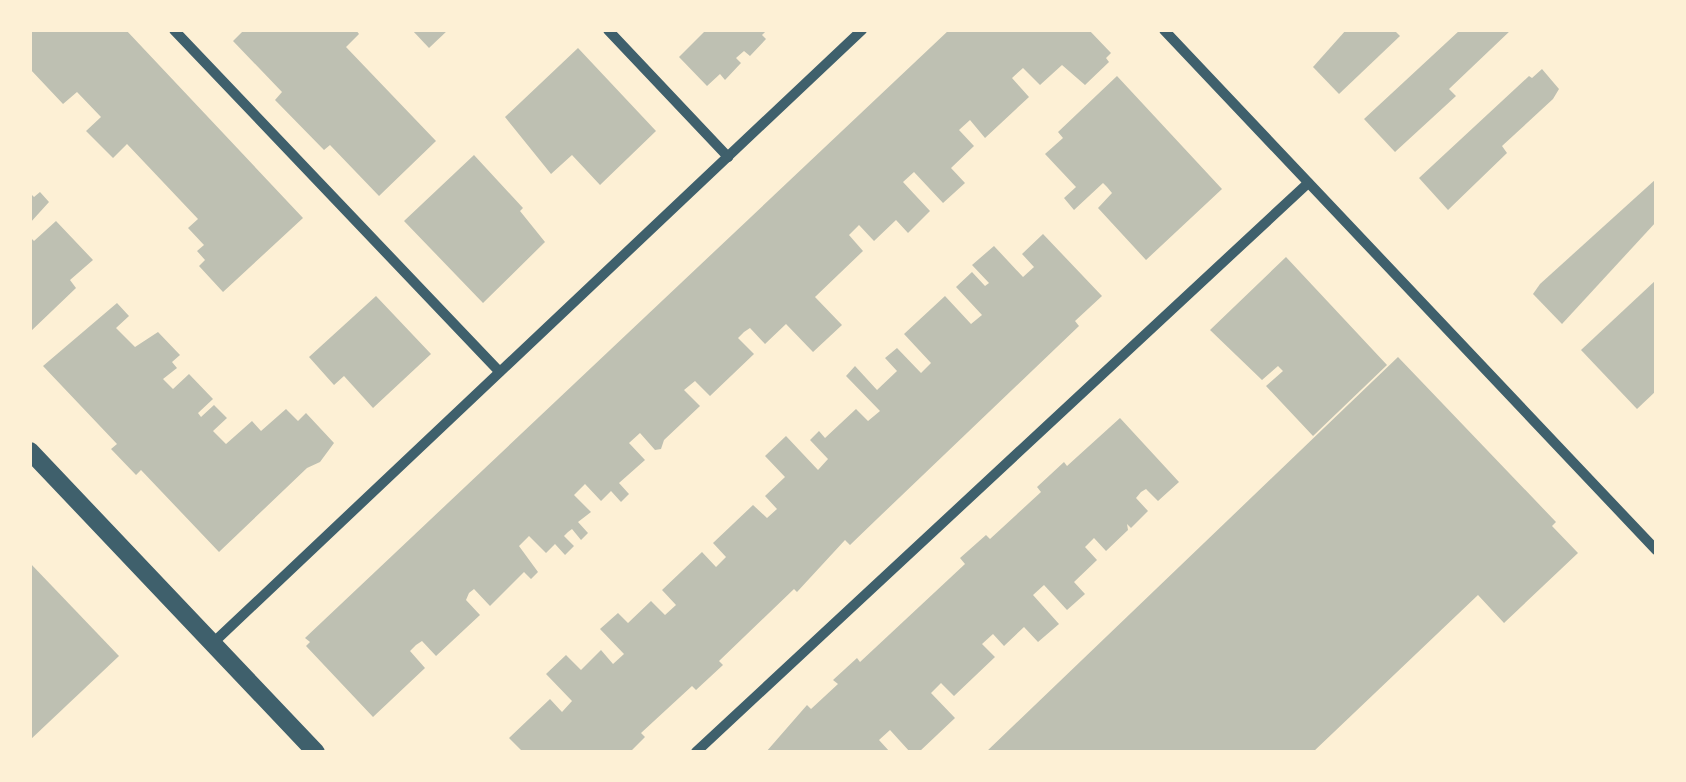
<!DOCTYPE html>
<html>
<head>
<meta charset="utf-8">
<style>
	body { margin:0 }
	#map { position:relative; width:1686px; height:782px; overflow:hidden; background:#fdf0d5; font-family:"DM Sans",sans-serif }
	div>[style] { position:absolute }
	.building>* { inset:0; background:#bec0b2 }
	.minor>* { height:10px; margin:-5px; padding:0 5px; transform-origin:5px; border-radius:5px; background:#3f606c }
	.tertiary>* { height:18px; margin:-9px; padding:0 9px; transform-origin:9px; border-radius:9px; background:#3f606c }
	span { translate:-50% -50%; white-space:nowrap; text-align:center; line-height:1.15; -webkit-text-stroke:9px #fdf0d5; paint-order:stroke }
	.frame { position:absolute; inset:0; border:32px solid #fdf0d5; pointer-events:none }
</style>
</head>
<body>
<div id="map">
	<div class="building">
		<i style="clip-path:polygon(30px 30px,126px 30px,303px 218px,223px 292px,199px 266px,205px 260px,197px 251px,204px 245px,188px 228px,198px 219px,127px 144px,113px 158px,86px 131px,101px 117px,77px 92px,63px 104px,30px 69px)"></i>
		<i style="clip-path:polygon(244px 30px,356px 30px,359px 34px,346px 47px,436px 141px,379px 196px,330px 145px,324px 150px,275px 100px,282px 92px,233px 41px)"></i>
		<i style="clip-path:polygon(412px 30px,448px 30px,429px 48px)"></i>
		<i style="clip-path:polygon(706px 30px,767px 30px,762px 35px,766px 39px,750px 56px,744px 51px,736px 58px,741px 63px,725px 80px,720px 74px,707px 86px,679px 57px)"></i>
		<i style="clip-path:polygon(949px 30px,1089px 30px,1111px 53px,1106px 58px,1109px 62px,1085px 85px,1062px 65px,1040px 85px,1023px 68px,1012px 78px,1029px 97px,985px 138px,970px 120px,959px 130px,974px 146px,951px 168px,965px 183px,943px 203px,914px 172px,903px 182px,930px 211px,908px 233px,896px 220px,874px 241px,859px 225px,849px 235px,863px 251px,815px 297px,842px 325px,813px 352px,786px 324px,765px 344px,750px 328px,744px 332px,738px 338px,754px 354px,710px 396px,695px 381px,684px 390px,700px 406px,664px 440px,661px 449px,655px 450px,640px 433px,629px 443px,645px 460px,619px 483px,629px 494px,621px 502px,611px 491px,601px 501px,585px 484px,574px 495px,591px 512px,578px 522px,588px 533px,581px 540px,572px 529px,568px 532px,564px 536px,574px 546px,565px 555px,555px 544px,546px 553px,529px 536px,519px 546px,538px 572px,531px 579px,524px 572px,490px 606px,474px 589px,469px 593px,466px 600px,480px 615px,436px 656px,422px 641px,416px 645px,410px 651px,425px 668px,373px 717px,306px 646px,310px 642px,305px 638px)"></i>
		<i style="clip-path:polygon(1346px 30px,1394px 30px,1400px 36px,1339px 94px,1313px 67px)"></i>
		<i style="clip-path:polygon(1460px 30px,1511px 30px,1449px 89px,1456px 96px,1395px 152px,1364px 119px)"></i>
		<i style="clip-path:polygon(578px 48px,656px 131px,600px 185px,572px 155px,551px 174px,505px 117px)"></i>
		<i style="clip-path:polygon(1542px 69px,1559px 89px,1553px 99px,1502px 146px,1507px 153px,1448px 210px,1419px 178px,1529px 76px,1532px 78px)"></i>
		<i style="clip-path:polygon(1117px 76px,1222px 189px,1146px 260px,1098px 208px,1112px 193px,1107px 187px,1103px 183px,1074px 210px,1064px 198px,1076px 187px,1045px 154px,1063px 138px,1058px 132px)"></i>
		<i style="clip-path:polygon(474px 155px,523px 208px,520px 211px,545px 242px,483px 303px,404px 221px)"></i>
		<i style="clip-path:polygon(1656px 179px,1656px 222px,1562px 324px,1533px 294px,1540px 284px)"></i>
		<i style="clip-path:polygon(40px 192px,49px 202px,30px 223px,30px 193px,34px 197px)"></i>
		<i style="clip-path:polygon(56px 221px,93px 260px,70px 280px,76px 288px,30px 332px,30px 237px,34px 241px)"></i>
		<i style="clip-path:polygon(1043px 234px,1102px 296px,1075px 321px,1079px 326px,877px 519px,850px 545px,845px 540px,797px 592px,794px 589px,719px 661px,723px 665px,696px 690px,692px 686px,641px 733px,645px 737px,630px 752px,523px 752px,509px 738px,550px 699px,562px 712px,572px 701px,546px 674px,566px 655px,581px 670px,601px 650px,613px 664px,624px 654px,600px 629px,618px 613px,628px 623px,651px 601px,665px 615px,676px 605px,662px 590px,702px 552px,716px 567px,726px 557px,713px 543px,753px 505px,767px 518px,777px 509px,765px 496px,785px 477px,765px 456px,786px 436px,818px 470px,828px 459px,810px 440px,819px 431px,825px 438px,856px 409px,868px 421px,880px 411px,846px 376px,855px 366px,877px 390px,897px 371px,885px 358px,897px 348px,921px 373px,931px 363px,904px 334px,945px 296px,971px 324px,982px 315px,956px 287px,972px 272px,985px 286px,989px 283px,972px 265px,994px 246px,1023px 277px,1034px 267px,1022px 254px)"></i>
		<i style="clip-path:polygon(1286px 257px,1387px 365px,1313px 436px,1266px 386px,1283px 371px,1278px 366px,1262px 380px,1210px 330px)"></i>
		<i style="clip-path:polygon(1656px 280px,1656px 391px,1637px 409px,1581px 350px)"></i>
		<i style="clip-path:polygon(376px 296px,431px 354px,373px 408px,344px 376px,334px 385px,309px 357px)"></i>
		<i style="clip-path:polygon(117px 303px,129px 316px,116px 328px,135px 347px,158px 332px,180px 355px,172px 362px,177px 368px,163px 379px,173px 389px,189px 374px,213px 399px,198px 413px,201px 417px,214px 405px,227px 418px,213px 431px,226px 444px,252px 421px,261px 431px,286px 409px,298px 421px,306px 413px,334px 443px,320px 462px,307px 468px,219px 552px,141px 470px,136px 475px,111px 449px,117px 444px,43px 366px)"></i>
		<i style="clip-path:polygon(1398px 357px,1556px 522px,1552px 526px,1578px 553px,1504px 623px,1478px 595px,1313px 752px,986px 752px)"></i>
		<i style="clip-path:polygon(1120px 418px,1179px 482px,1158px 501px,1146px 489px,1141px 492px,1136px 498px,1148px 511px,1131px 528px,1127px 524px,1128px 530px,1106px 551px,1094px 538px,1085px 547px,1097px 560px,1074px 582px,1085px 594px,1067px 610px,1044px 585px,1033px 595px,1059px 624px,1038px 642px,1024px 627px,1004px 646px,993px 634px,982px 644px,995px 657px,954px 696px,941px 683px,931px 693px,955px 718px,919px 752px,910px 752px,890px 730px,879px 740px,890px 752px,766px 752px,807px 705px,811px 709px,838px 684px,833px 680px,857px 658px,860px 662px,965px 564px,960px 558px,986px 535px,990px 539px,1041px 492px,1037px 487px,1064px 462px,1067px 466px)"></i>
		<i style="clip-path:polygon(30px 563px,119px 656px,30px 740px)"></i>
	</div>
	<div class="minor">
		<i style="left:174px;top:30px;width:472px;rotate:46.4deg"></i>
		<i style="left:608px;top:30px;width:175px;rotate:46.6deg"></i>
		<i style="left:1164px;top:30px;width:716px;rotate:46.58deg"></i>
		<i style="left:213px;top:643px;width:893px;rotate:-43.37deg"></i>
		<i style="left:696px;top:752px;width:836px;rotate:-42.91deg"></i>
	</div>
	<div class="tertiary">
		<i style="left:30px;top:451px;width:415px;rotate:46.5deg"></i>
	</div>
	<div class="frame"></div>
</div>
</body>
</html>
